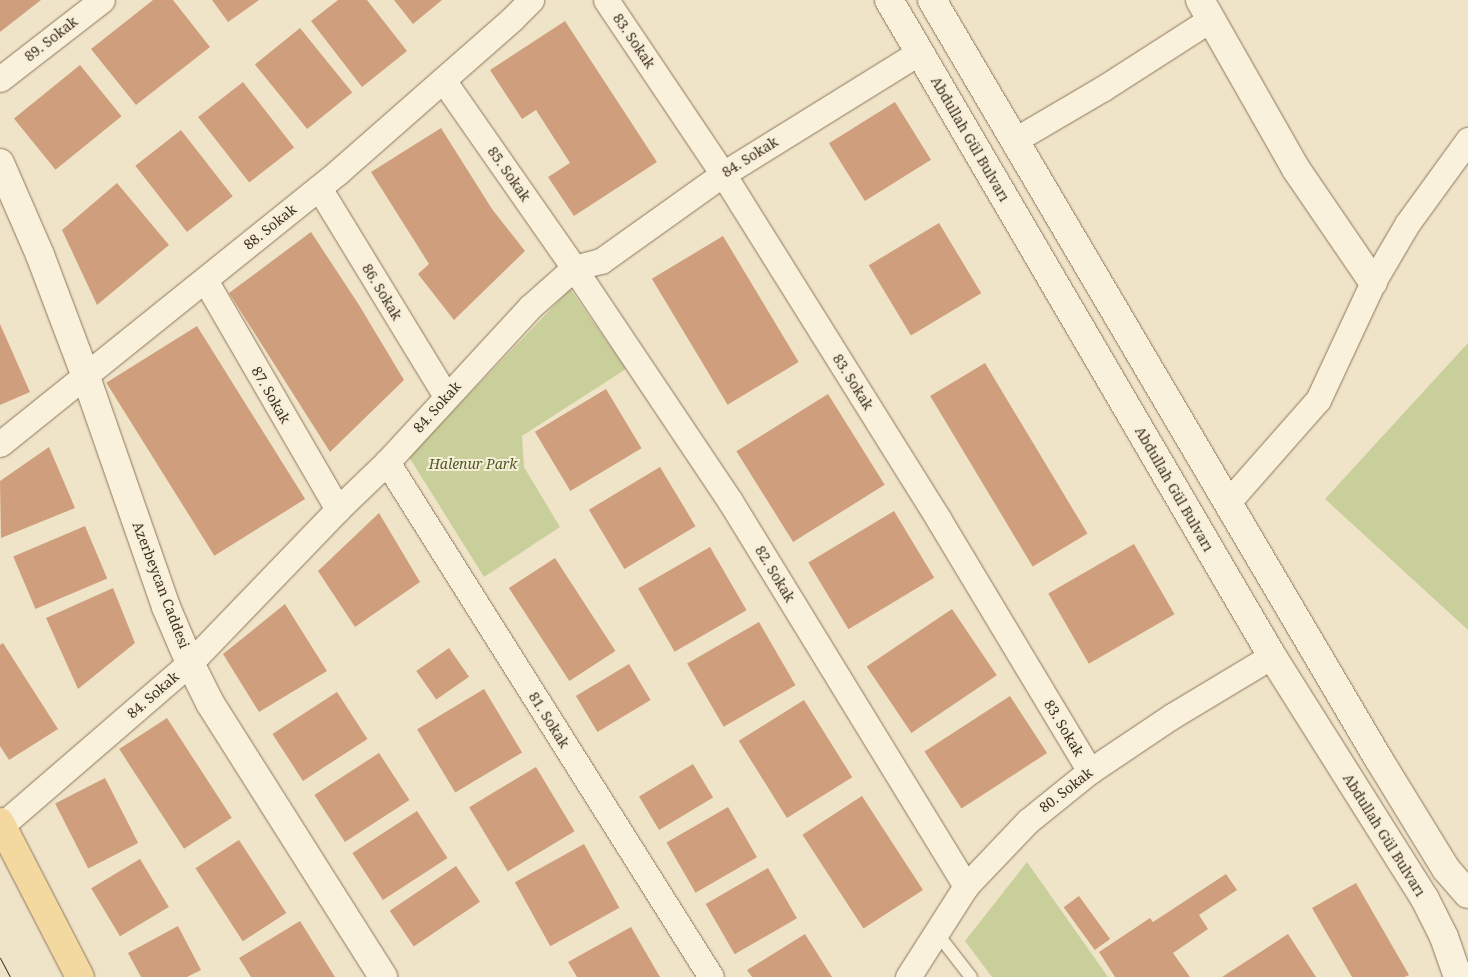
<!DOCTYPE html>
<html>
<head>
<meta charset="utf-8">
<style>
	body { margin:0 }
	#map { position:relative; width:1468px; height:977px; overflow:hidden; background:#f0e4c8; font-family:"Noto Serif",serif }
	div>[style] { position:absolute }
	.green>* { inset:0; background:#c9cf9b }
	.building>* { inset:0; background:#cf9f7d; transform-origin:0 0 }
	.roads { filter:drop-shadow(0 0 1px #8d765c) drop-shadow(0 0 1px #8d765c) }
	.service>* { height:12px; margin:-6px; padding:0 6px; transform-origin:6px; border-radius:6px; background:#faf1dc }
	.minor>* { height:25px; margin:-12.5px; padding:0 12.5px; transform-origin:12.5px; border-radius:12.5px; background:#faf1dc }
	.tertiary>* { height:28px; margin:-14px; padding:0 14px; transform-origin:14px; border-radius:14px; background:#faf1dc }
	.secondary>* { height:28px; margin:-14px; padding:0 14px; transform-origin:14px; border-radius:14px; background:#faf1dc }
	.primary>* { height:28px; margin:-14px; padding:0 14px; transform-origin:14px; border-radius:14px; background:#f3d9a0 }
	.tram>* { height:1px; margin:-0.5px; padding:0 0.5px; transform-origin:0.5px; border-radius:0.5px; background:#3d2e20 }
	span { translate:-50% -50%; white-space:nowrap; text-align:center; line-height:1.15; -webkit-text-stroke:4px #f7eed8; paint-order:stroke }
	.street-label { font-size:14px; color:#3d2e20 }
	.park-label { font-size:14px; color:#4d5a26; font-style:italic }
</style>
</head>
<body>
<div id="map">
	<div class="green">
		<i style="clip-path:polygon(570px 289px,626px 369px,522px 436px,524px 467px,560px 527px,484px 577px,409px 457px)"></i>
		<i style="clip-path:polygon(1468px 343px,1468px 630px,1325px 499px)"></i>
		<i style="clip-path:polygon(1027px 862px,1108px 977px,992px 977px,965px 941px)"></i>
	</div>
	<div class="building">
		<i style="clip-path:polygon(0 0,41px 0,0 32px)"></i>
		<i style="clip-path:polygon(153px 0,173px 0,210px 47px,136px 105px,91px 49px)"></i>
		<i style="clip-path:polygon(212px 0,259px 0,228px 22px)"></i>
		<i style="clip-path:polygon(338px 0,367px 0,407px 51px,362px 87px,311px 21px)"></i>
		<i style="clip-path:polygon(394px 0,442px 0,413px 24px)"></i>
		<i style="clip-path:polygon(565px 21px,657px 162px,574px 216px,548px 177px,570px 163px,536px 110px,522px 119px,490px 70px)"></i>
		<i style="left:300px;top:28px;width:83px;height:58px;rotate:51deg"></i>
		<i style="left:80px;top:65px;width:66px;height:85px;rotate:51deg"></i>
		<i style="left:243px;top:82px;width:83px;height:57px;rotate:52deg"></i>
		<i style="left:895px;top:102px;width:68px;height:78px;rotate:58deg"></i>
		<i style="clip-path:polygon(441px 128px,492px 209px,525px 251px,454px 320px,418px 274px,429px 264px,371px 172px)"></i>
		<i style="left:181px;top:130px;width:84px;height:58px;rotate:52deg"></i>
		<i style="clip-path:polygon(117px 183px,169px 245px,97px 305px,62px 230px)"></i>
		<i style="left:939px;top:223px;width:82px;height:82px;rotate:59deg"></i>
		<i style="clip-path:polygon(311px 232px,359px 305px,404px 380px,330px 452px,229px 293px)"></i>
		<i style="left:723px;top:236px;width:147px;height:83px;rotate:59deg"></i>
		<i style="clip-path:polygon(0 324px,30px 392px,0 405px)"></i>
		<i style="left:197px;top:326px;width:204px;height:107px;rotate:58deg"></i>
		<i style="left:985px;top:363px;width:199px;height:64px;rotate:59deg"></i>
		<i style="left:606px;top:389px;width:69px;height:83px;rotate:59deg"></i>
		<i style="left:828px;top:394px;width:107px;height:108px;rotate:58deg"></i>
		<i style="clip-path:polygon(49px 447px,75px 508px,1px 538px,0 481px)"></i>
		<i style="left:660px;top:467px;width:69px;height:83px;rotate:59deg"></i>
		<i style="left:894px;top:511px;width:78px;height:100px;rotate:59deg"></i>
		<i style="clip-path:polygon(379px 513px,420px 582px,355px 627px,318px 571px)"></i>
		<i style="left:85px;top:526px;width:57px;height:78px;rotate:67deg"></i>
		<i style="left:1134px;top:544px;width:81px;height:99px;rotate:60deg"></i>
		<i style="left:710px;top:547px;width:73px;height:83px;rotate:60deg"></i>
		<i style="left:555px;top:558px;width:111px;height:55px;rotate:57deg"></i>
		<i style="clip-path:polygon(113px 588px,135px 643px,78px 689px,46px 618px)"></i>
		<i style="clip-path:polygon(285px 604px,327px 671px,259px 712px,223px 654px)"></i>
		<i style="left:952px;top:609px;width:80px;height:103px;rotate:56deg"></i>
		<i style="left:759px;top:622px;width:73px;height:83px;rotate:60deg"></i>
		<i style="clip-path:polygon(3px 643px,58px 729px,9px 760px,0 746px,0 645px)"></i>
		<i style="left:449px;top:648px;width:35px;height:40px;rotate:55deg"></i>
		<i style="left:629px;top:664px;width:42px;height:62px;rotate:59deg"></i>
		<i style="left:484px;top:689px;width:74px;height:78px;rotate:59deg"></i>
		<i style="left:337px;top:692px;width:56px;height:77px;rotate:57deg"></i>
		<i style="left:1010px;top:696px;width:68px;height:102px;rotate:57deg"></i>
		<i style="left:804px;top:700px;width:91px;height:77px;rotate:58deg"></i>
		<i style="left:167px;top:718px;width:119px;height:57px;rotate:57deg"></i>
		<i style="left:379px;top:753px;width:56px;height:77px;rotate:57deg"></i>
		<i style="left:693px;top:764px;width:39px;height:63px;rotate:59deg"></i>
		<i style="left:536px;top:767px;width:75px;height:78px;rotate:59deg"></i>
		<i style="left:105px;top:778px;width:73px;height:56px;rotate:63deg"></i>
		<i style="left:862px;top:796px;width:112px;height:71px;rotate:57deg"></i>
		<i style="left:728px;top:807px;width:58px;height:71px;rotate:60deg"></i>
		<i style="left:417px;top:811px;width:56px;height:77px;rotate:57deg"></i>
		<i style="left:239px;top:840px;width:87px;height:52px;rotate:57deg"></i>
		<i style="left:584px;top:844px;width:73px;height:79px;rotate:61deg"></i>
		<i style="left:140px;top:859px;width:56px;height:57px;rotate:59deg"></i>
		<i style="left:456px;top:866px;width:43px;height:80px;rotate:56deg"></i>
		<i style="left:768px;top:868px;width:58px;height:72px;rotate:60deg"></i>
		<i style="clip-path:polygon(1226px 874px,1237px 890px,1199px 915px,1208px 929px,1173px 953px,1190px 977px,1115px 977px,1099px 952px,1150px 918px,1153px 922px)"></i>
		<i style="clip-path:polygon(1356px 883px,1409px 975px,1405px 977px,1352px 977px,1312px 908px)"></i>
		<i style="left:1079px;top:896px;width:53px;height:19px;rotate:54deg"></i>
		<i style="clip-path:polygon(300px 921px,335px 977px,251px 977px,239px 958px)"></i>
		<i style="clip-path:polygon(178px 926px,201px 970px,187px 977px,141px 977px,128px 953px)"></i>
		<i style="clip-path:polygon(631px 927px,660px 977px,577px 977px,568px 962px)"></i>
		<i style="clip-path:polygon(805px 934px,832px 977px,752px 977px,747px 970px)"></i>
		<i style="clip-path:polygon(1288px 934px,1316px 977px,1222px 977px)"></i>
	</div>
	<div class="roads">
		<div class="service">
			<i style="left:936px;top:932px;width:57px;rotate:52.1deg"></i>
		</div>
		<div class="minor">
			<i style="left:606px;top:0;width:210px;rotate:56.1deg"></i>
			<i style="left:723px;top:174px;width:408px;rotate:58deg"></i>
			<i style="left:939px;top:520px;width:293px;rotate:59deg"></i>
			<i style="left:0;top:79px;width:129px;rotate:-37.8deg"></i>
			<i style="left:443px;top:80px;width:229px;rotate:55.1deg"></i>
			<i style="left:574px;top:268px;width:280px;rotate:56.2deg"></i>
			<i style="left:730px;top:501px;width:452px;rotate:58.5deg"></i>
			<i style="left:1015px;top:140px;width:101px;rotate:-30.4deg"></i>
			<i style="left:1102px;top:89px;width:130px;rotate:-32.7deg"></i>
			<i style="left:319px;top:188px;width:244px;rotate:58.6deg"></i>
			<i style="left:205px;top:280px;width:265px;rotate:59.9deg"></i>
			<i style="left:0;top:444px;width:434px;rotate:-38.8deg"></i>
			<i style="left:338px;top:172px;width:232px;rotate:-41.3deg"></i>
			<i style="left:512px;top:19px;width:27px;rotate:-45deg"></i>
			<i style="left:387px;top:462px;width:608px;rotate:57.82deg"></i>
			<i style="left:1228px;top:502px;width:136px;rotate:-48.6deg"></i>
			<i style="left:1318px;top:400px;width:130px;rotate:-65deg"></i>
			<i style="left:1373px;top:282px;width:67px;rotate:-59.6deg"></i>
			<i style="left:1407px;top:224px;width:104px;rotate:-54deg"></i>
			<i style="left:2px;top:825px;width:248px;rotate:-40.8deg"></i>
			<i style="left:190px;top:663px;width:214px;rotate:-46.1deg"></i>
			<i style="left:338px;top:509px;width:68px;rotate:-43.8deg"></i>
			<i style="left:387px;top:462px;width:211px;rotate:-47.3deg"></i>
			<i style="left:530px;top:307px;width:59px;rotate:-41.6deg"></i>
			<i style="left:574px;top:268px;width:28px;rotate:-15deg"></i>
			<i style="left:601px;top:261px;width:150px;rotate:-35.5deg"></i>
			<i style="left:723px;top:174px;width:232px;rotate:-31.8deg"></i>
			<i style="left:908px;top:977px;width:108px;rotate:-57.5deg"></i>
			<i style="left:966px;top:886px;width:90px;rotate:-46.4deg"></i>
			<i style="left:1028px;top:821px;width:80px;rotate:-38.9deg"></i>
			<i style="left:1090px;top:771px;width:99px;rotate:-33.9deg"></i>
			<i style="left:1172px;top:716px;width:117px;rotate:-31deg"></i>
		</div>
		<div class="tertiary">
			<i style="left:1200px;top:0;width:194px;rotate:60.4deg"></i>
			<i style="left:1296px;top:169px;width:137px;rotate:55.7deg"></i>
		</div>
		<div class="secondary">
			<i style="left:889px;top:0;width:760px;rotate:59.72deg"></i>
			<i style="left:1272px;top:656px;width:287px;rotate:57.8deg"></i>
			<i style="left:1425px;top:899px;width:42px;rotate:63.4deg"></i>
			<i style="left:1444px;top:937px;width:42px;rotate:70.7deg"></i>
			<i style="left:932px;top:0;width:879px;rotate:59.53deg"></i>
			<i style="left:1378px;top:758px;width:130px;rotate:58.5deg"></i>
			<i style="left:1446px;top:869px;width:33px;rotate:49deg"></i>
			<i style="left:0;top:163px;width:100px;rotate:66.5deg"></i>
			<i style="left:40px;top:255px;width:130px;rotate:69.3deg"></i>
			<i style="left:86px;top:377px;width:244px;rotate:70.8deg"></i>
			<i style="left:166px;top:607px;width:61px;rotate:66.8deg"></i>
			<i style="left:190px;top:663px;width:45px;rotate:63.4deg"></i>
			<i style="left:210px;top:703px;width:324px;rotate:57.7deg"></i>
		</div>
		<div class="primary">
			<i style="left:0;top:822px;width:174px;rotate:62.7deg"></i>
		</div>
	</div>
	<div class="tram">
		<i style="left:0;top:958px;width:21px;rotate:62deg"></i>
	</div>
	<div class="street-label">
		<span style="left:51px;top:39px;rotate:-38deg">89. Sokak</span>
		<span style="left:634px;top:41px;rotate:56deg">83. Sokak</span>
		<span style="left:970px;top:139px;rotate:60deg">Abdullah Gül Bulvarı</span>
		<span style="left:750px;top:157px;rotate:-32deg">84. Sokak</span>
		<span style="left:509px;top:174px;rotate:55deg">85. Sokak</span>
		<span style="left:270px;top:227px;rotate:-39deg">88. Sokak</span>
		<span style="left:382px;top:292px;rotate:59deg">86. Sokak</span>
		<span style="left:853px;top:382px;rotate:58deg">83. Sokak</span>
		<span style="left:271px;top:395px;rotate:60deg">87. Sokak</span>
		<span style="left:437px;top:407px;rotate:-48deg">84. Sokak</span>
		<span style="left:1174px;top:489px;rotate:60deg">Abdullah Gül Bulvarı</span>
		<span style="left:775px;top:574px;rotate:59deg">82. Sokak</span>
		<span style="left:161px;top:585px;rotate:69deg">Azerbeycan Caddesi</span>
		<span style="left:153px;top:695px;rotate:-41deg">84. Sokak</span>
		<span style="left:549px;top:720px;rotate:58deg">81. Sokak</span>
		<span style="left:1064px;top:728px;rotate:59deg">83. Sokak</span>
		<span style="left:1066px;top:790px;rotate:-38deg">80. Sokak</span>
		<span style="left:1384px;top:835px;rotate:58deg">Abdullah Gül Bulvarı</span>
	</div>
	<div class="park-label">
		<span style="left:473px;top:464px">Halenur Park</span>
	</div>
</div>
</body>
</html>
